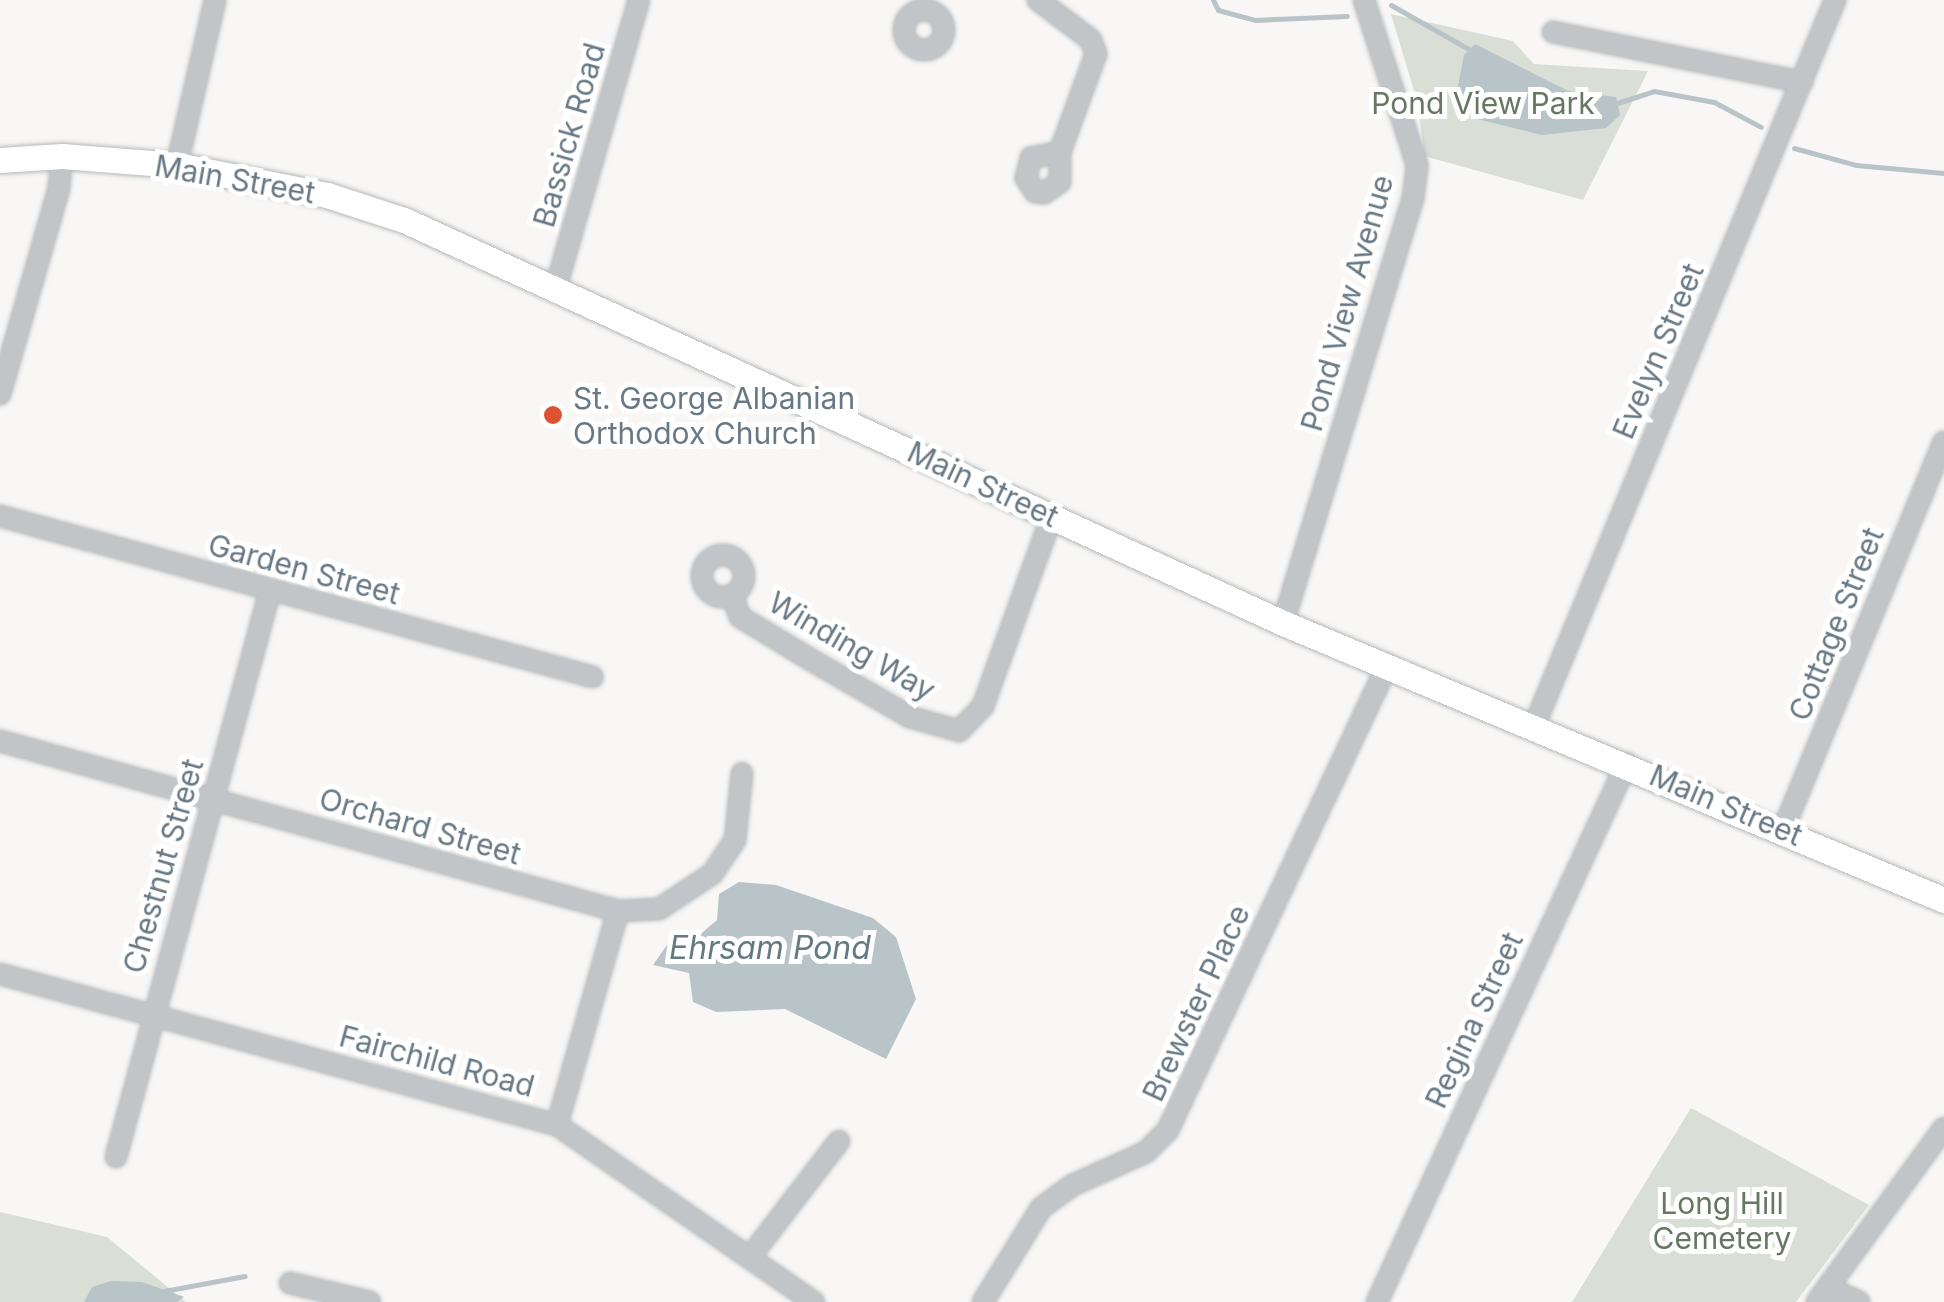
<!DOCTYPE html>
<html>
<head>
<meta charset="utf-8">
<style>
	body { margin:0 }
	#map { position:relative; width:1944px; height:1302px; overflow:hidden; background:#f8f7f5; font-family:Inter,sans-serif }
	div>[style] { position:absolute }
	.green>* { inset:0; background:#d9ded6 }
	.water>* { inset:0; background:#b8c4c8 }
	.stream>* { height:5px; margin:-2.5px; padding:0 2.5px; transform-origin:2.5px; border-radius:2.5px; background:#b8c4c8 }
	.roads { filter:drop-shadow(0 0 2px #b4b9bc) drop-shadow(0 0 2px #b4b9bc) }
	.minor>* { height:20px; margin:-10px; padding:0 10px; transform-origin:10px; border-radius:10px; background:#c1c5c8 }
	.minor>.ring { margin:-10px; padding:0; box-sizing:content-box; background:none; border:20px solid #c1c5c8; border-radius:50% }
	.major>* { height:25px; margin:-12.5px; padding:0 12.5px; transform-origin:12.5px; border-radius:12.5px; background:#fff }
	.dots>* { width:28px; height:28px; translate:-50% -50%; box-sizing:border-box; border:5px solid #fff; border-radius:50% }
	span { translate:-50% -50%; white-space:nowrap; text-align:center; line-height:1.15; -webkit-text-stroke:10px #fff; paint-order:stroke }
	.park-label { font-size:30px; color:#667762 }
	.street-label { font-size:30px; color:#687985 }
	.poi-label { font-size:30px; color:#687985 }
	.left { translate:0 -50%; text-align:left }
	.water-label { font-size:32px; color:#637a80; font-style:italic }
</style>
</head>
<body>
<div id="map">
	<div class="green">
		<i style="clip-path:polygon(1391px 14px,1513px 41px,1534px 64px,1648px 71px,1583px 200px,1424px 156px,1418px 104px)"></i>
		<i style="clip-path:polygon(1691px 1108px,1869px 1205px,1796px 1302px,1572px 1302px)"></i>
		<i style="clip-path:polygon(0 1212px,107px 1237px,186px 1302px,0 1302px)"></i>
	</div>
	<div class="water">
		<i style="clip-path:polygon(1475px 44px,1568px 91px,1616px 97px,1620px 115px,1606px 128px,1542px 135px,1477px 119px,1456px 96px,1464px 55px)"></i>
		<i style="clip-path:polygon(739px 882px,776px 885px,873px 918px,896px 937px,916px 999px,886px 1059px,785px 1009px,716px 1012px,693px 1002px,689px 973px,653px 965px,667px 945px,696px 938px,717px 920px,719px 894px)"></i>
		<i style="clip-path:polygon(111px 1281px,142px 1282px,184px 1297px,177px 1302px,84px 1302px,92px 1287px)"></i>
	</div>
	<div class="stream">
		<i style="left:1213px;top:0;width:11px;rotate:63deg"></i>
		<i style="left:1218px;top:10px;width:38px;rotate:15deg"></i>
		<i style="left:1255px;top:20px;width:92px;rotate:-2.5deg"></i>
		<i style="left:1391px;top:5px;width:93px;rotate:29.6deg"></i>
		<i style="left:1614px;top:104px;width:42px;rotate:-18deg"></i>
		<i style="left:1654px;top:91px;width:61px;rotate:10.4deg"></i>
		<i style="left:1714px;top:102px;width:53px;rotate:28deg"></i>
		<i style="left:1794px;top:148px;width:64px;rotate:15.3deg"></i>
		<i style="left:1856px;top:165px;width:88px;rotate:5.2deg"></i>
		<i style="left:164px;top:1291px;width:82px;rotate:-10.5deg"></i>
	</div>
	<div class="roads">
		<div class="minor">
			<i style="left:1038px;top:0;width:66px;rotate:37deg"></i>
			<i style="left:1091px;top:40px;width:15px;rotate:70deg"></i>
			<i style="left:1096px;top:54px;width:104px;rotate:110.2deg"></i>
			<i style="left:1060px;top:152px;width:30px;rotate:90deg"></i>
			<i style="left:1060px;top:182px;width:19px;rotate:145deg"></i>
			<i style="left:1044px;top:193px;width:9px;rotate:-174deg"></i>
			<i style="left:1035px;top:192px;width:17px;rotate:-123deg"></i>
			<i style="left:1026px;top:178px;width:21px;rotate:-76deg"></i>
			<i style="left:1031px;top:158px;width:30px;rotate:-12deg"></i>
			<i class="ring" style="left:904px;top:10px;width:20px;height:20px"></i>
			<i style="left:1553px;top:32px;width:254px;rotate:11.4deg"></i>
			<i style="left:177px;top:165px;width:169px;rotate:-77deg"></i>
			<i style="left:556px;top:287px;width:299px;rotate:-73.9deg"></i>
			<i style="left:0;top:394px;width:214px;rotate:-74deg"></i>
			<i style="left:59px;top:188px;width:32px;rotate:-85deg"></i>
			<i style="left:0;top:516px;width:614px;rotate:15.19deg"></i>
			<i class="ring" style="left:702px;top:555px;width:22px;height:22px"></i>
			<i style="left:732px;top:595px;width:23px;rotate:70deg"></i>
			<i style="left:740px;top:617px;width:85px;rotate:31.1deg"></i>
			<i style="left:813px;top:661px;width:112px;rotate:30deg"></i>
			<i style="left:910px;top:717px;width:51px;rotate:15.9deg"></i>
			<i style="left:959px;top:731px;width:35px;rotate:-46deg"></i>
			<i style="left:983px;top:706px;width:203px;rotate:-70.1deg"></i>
			<i style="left:1283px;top:623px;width:443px;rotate:-73deg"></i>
			<i style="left:1413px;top:199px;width:34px;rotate:-83deg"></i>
			<i style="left:1417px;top:165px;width:173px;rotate:-107.8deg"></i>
			<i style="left:1535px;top:724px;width:784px;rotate:-67.49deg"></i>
			<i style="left:0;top:741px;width:641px;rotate:15.38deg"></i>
			<i style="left:618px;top:911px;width:41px;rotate:-2.8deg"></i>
			<i style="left:659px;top:909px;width:64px;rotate:-33.4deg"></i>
			<i style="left:712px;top:874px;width:41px;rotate:-55.9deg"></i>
			<i style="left:735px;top:840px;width:67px;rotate:-84deg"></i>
			<i style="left:1783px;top:830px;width:420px;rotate:-67.5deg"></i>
			<i style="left:0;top:974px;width:577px;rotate:15.17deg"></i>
			<i style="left:557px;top:1125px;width:312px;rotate:34.6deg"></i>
			<i style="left:557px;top:1125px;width:223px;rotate:-74.1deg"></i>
			<i style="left:116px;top:1157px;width:587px;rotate:-74.78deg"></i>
			<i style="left:750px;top:1257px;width:146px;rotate:-52.5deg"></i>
			<i style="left:290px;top:1283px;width:82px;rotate:13.4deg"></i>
			<i style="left:1828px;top:1288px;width:34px;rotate:24deg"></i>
			<i style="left:983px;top:1302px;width:110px;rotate:-58.3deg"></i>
			<i style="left:1041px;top:1208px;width:39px;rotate:-36deg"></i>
			<i style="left:1073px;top:1185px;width:80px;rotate:-24.3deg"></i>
			<i style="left:1146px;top:1152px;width:31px;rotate:-45deg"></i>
			<i style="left:1168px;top:1130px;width:515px;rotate:-64.73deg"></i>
			<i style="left:1377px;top:1302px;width:594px;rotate:-65.12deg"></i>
			<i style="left:1817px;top:1302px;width:215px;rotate:-53.9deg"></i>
		</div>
		<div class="major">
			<i style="left:0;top:160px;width:62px;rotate:-3.7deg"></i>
			<i style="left:62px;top:156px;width:115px;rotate:4.5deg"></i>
			<i style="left:177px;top:165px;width:153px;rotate:11.3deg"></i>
			<i style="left:327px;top:195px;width:81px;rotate:18deg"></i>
			<i style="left:404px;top:220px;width:967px;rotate:24.63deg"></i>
			<i style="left:1283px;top:623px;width:717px;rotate:22.74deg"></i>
		</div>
	</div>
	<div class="dots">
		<i style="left:553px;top:415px;background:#dd5230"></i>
	</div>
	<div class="park-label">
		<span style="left:1483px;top:103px">Pond View Park</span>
		<span style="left:1722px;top:1220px">Long Hill<br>Cemetery</span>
	</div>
	<div class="street-label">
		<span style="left:569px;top:135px;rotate:-74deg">Bassick Road</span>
		<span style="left:235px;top:179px;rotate:10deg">Main Street</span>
		<span style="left:1347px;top:303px;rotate:-74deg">Pond View Avenue</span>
		<span style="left:1658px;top:351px;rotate:-67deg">Evelyn Street</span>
		<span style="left:983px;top:484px;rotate:25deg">Main Street</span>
		<span style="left:304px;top:569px;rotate:15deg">Garden Street</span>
		<span style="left:1836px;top:624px;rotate:-68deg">Cottage Street</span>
		<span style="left:852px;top:646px;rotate:30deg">Winding Way</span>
		<span style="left:1726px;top:805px;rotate:23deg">Main Street</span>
		<span style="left:420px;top:826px;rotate:16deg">Orchard Street</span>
		<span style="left:163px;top:866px;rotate:-74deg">Chestnut Street</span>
		<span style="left:1196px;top:1003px;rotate:-65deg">Brewster Place</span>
		<span style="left:1474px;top:1020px;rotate:-65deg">Regina Street</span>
		<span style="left:437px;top:1061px;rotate:15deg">Fairchild Road</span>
	</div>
	<div class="poi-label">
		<span class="left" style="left:573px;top:415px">St. George Albanian<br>Orthodox Church</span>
	</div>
	<div class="water-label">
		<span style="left:770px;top:948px">Ehrsam Pond</span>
	</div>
</div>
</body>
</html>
